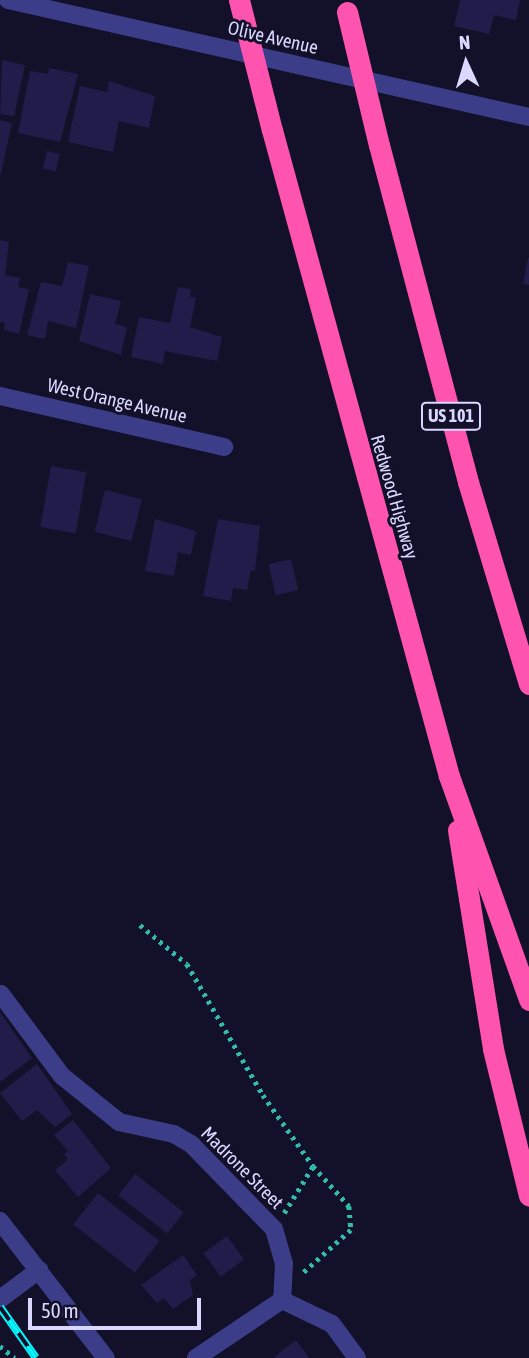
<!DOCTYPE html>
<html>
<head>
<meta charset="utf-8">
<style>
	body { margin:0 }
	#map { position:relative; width:529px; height:1358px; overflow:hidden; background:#131029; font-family:"Asap Condensed",sans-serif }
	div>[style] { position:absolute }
	.building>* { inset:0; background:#221c4a; transform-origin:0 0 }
	.path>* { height:4.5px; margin-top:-2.25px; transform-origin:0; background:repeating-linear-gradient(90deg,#2fbcaa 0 3.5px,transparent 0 8.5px) }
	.minor>* { height:18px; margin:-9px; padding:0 9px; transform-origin:9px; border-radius:9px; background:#3b3d88 }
	.highway>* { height:21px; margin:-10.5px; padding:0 10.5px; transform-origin:10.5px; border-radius:10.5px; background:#ff53b0 }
	.rail>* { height:8px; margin-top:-4px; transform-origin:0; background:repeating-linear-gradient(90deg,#131029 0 16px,#04f6ff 0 32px); box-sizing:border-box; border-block:2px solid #04f6ff }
	.highway-bridge>* { height:21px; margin:-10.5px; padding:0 10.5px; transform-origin:10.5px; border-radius:10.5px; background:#ff53b0 }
	span { translate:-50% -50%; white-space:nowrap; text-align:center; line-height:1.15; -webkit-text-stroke:6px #131029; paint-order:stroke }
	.shield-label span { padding:2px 5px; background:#131029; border:2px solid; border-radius:5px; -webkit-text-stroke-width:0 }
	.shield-label { font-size:18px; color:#dad8ff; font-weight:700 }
	.street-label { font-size:19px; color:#dad8ff }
	.north { position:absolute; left:431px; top:28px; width:70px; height:70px; -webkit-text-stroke:5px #131029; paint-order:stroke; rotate:356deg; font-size:19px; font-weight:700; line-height:28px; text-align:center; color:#dad8ff }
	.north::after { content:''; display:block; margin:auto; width:24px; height:32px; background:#dad8ff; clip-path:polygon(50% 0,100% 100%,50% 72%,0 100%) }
	.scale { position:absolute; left:28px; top:1298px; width:173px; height:32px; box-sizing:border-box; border:4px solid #dad8ff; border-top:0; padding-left:9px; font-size:21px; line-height:24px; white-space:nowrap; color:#dad8ff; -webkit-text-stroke:5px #131029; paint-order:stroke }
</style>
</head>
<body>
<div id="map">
	<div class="building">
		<i style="clip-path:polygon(460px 0,520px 0,516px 20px,494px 15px,489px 34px,454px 26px)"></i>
		<i style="clip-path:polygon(2px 60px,25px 65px,14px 116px,0 114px)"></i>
		<i style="clip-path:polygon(49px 68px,78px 74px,60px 142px,18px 133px,30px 71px,48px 74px)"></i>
		<i style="clip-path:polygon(109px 81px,155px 96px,149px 128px,119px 121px,113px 152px,68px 142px,80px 86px,107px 92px)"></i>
		<i style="clip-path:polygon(0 120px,12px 123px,1px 174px,0 173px)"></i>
		<i style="left:47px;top:151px;width:13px;height:18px;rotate:13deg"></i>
		<i style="clip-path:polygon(0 240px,9px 242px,5px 275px,20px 278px,18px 287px,29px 289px,19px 334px,4px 330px,5px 323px,0 322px)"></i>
		<i style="clip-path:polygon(528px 258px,529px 258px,529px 285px,523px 284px)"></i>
		<i style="clip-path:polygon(68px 262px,89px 266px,76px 328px,48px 321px,45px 339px,27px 335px,41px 282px,62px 286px)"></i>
		<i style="clip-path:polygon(178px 287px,191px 289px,190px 297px,196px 298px,190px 327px,222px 337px,217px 361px,165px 351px,163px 364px,131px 357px,139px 317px,170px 323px)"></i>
		<i style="clip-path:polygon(90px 294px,121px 301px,115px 324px,127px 327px,121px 355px,79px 341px)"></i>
		<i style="left:51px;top:466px;width:36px;height:62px;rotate:10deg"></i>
		<i style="left:105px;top:490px;width:38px;height:43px;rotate:14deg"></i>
		<i style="clip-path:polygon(155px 519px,196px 531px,191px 555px,178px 552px,174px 576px,145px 571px)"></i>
		<i style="clip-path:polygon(218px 519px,260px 526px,255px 571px,251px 570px,247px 590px,233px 588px,231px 601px,203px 596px)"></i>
		<i style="left:291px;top:559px;width:32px;height:23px;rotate:77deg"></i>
		<i style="clip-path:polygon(0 1012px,32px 1058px,0 1082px)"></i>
		<i style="clip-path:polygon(37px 1064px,72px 1114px,55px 1127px,37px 1110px,22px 1121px,0 1093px)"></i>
		<i style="clip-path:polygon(73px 1120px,111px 1168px,78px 1197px,55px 1170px,68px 1159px,64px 1154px,68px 1151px,54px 1135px)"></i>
		<i style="left:135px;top:1174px;width:62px;height:27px;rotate:38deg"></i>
		<i style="left:98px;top:1193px;width:78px;height:40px;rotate:38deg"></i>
		<i style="left:227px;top:1236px;width:29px;height:29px;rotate:54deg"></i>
		<i style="clip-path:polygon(183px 1255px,197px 1275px,190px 1280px,193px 1295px,173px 1309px,164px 1298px,157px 1303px,141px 1285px)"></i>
		<i style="clip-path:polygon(296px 1340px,309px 1358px,274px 1358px,284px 1349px)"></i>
	</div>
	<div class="path">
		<i style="left:140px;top:925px;width:61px;rotate:39.7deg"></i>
		<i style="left:187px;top:964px;width:151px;rotate:59.9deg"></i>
		<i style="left:263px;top:1095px;width:87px;rotate:54.8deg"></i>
		<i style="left:313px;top:1166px;width:54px;rotate:48deg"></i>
		<i style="left:349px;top:1206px;width:24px;rotate:85deg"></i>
		<i style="left:351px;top:1230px;width:64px;rotate:138.1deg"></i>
		<i style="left:284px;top:1213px;width:55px;rotate:-58.3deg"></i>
		<i style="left:0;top:1346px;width:19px;rotate:39deg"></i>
	</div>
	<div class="minor">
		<i style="left:8px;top:0;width:534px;rotate:12.66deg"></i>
		<i style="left:0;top:396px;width:230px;rotate:12.8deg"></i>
		<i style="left:1px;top:994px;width:102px;rotate:53.4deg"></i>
		<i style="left:62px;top:1076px;width:73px;rotate:38.9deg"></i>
		<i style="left:119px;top:1122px;width:56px;rotate:12.3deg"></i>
		<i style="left:174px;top:1134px;width:21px;rotate:31deg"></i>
		<i style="left:192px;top:1145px;width:117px;rotate:45.7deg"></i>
		<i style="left:274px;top:1229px;width:36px;rotate:74deg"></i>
		<i style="left:284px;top:1264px;width:36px;rotate:93deg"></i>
		<i style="left:0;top:1221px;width:173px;rotate:52.3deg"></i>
		<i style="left:0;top:1299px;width:49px;rotate:-36.6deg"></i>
		<i style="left:282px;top:1300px;width:55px;rotate:25.6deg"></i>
		<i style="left:332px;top:1324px;width:42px;rotate:53.7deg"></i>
		<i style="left:196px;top:1358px;width:104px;rotate:-34deg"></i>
	</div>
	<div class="highway">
		<i style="left:272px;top:130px;width:670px;rotate:74.68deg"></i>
		<i style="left:449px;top:776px;width:238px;rotate:70.3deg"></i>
		<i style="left:379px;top:145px;width:349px;rotate:75.2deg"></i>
		<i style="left:468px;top:482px;width:211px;rotate:73.2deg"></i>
		<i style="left:458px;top:830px;width:222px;rotate:80.9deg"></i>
		<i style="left:493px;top:1049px;width:151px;rotate:76.2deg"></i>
	</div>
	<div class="rail">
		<i style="left:0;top:1307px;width:62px;rotate:54.8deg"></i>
	</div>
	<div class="highway-bridge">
		<i style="left:239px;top:0;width:134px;rotate:75.8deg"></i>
		<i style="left:347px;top:12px;width:137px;rotate:76.5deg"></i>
	</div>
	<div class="shield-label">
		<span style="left:451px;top:416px">US 101</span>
	</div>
	<div class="street-label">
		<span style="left:273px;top:38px;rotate:13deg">Olive Avenue</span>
		<span style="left:117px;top:401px;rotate:13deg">West Orange Avenue</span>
		<span style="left:394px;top:497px;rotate:74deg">Redwood Highway</span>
		<span style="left:242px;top:1168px;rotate:45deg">Madrone Street</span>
	</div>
	<div class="north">N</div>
	<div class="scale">50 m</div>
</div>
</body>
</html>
